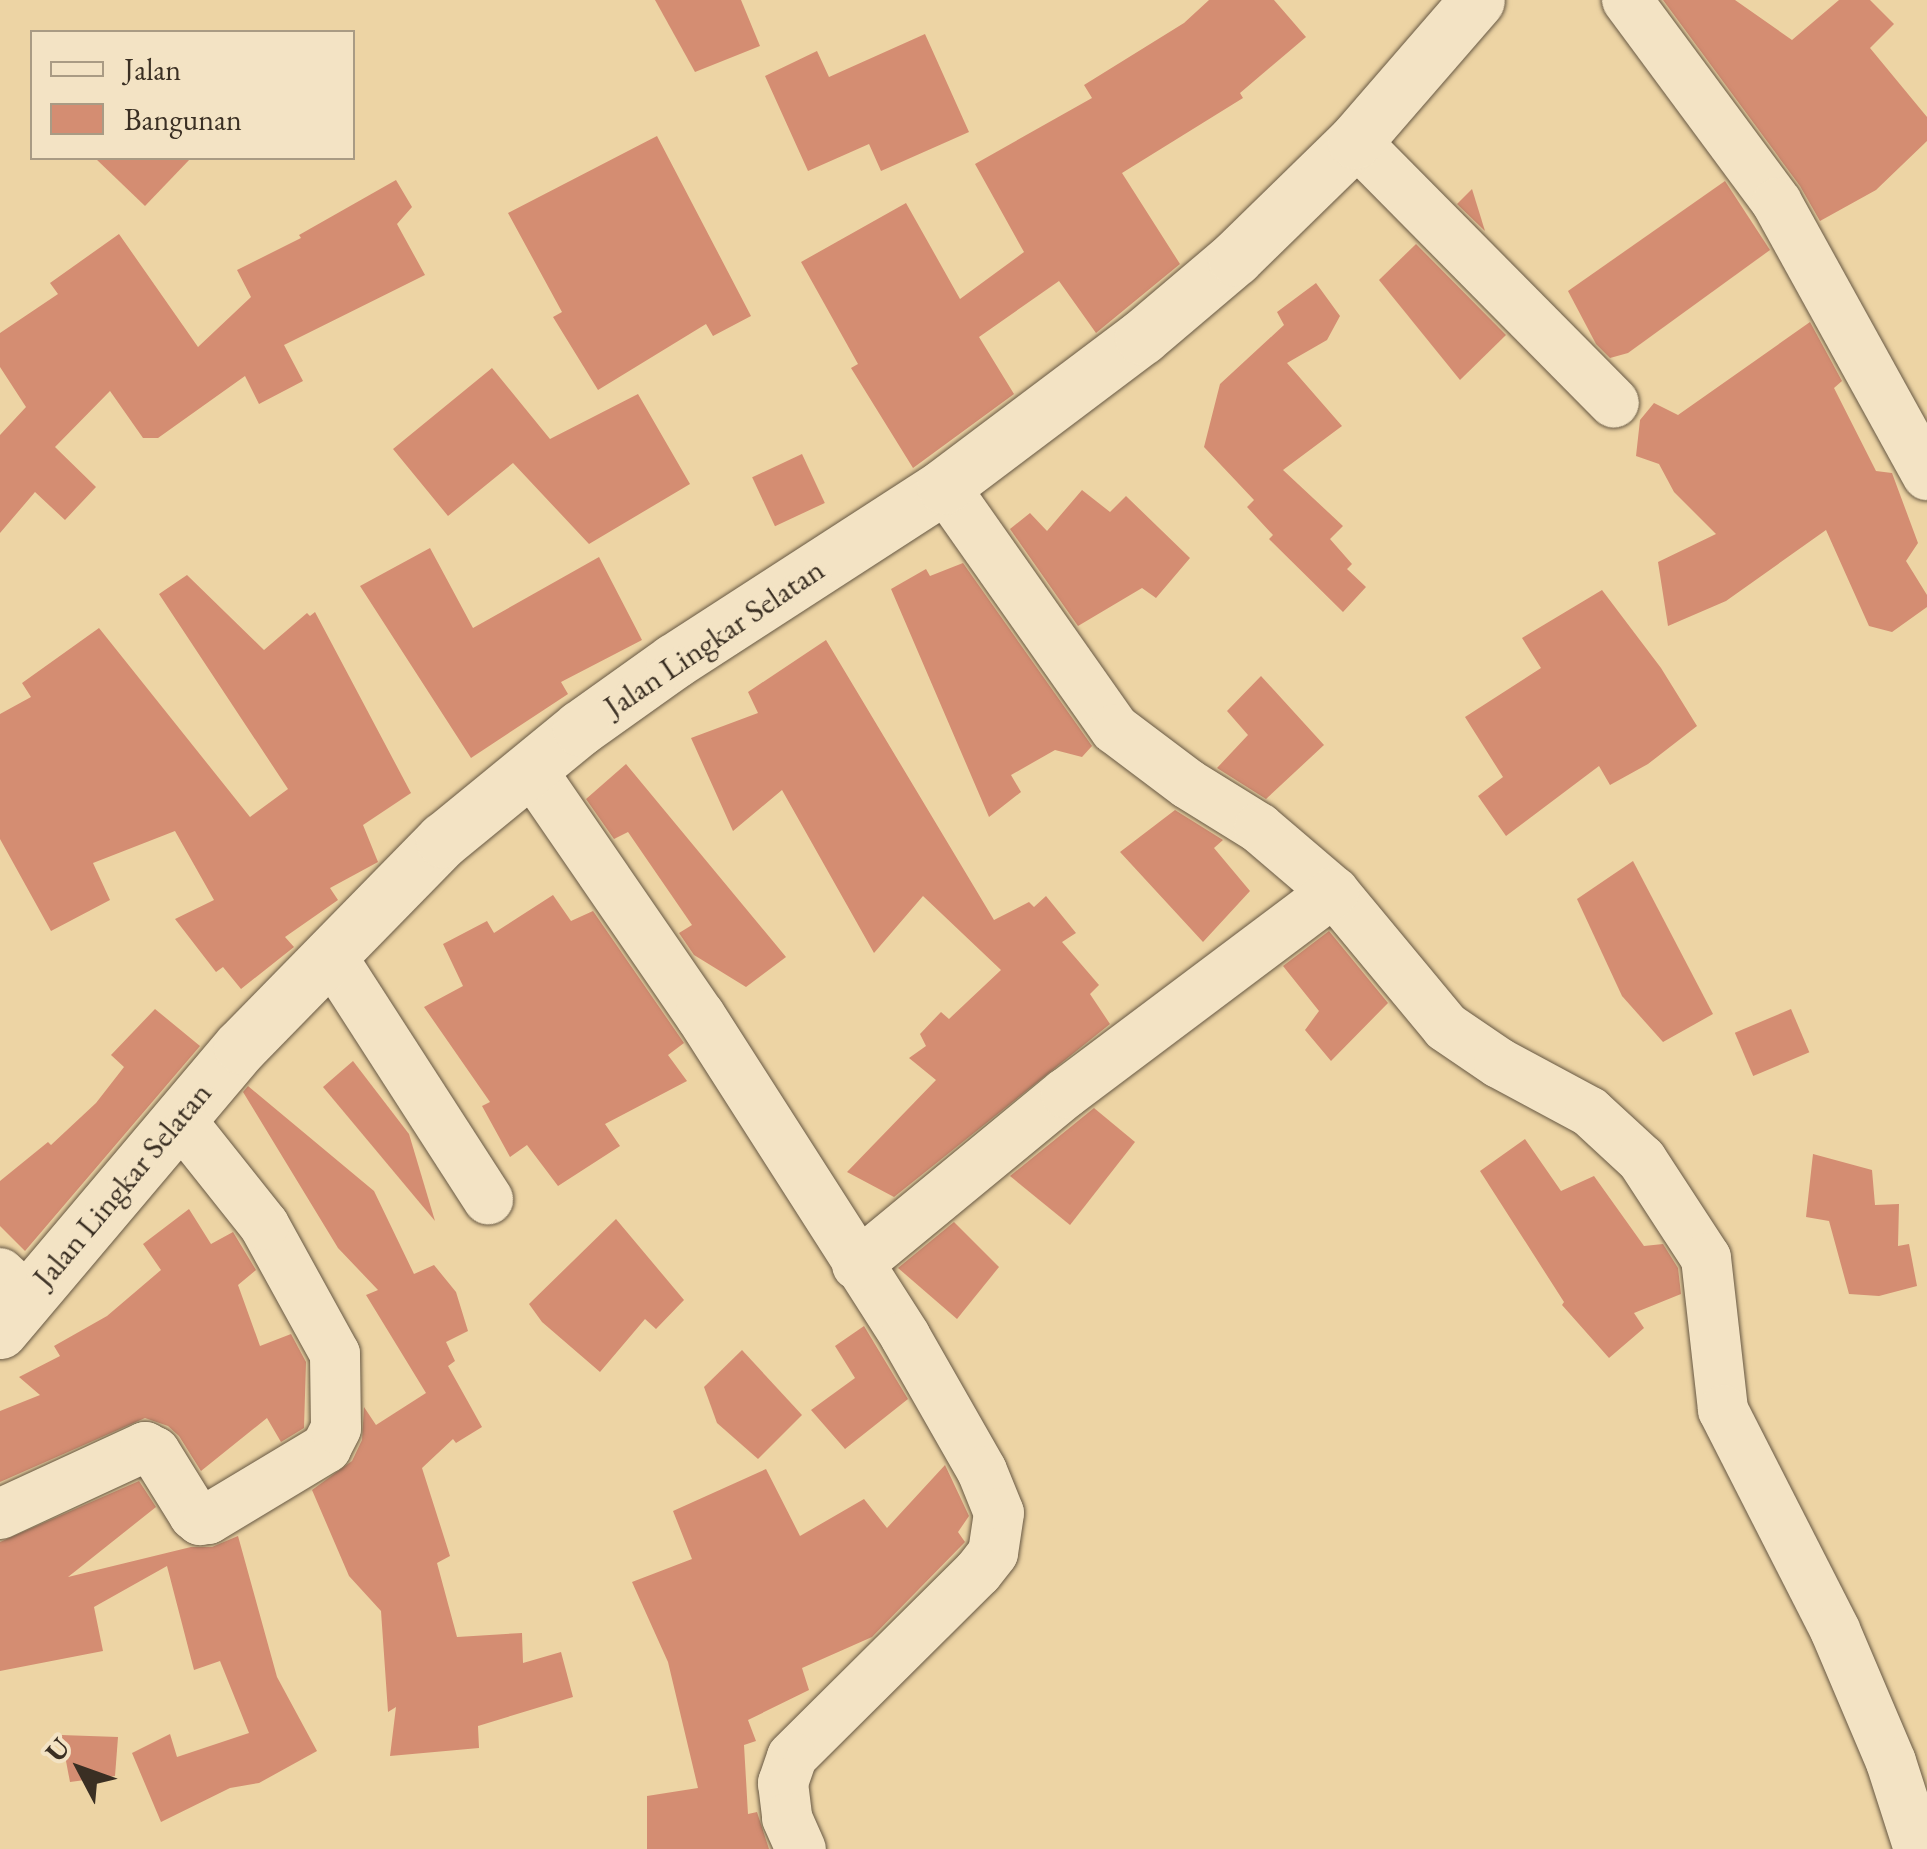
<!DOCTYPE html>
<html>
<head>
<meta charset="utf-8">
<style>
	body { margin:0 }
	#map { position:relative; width:1927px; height:1849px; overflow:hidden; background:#edd4a4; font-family:"EB Garamond",serif }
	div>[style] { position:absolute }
	.building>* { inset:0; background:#d48d72; transform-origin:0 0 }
	.roads { filter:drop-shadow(0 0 2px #675843) drop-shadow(0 0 2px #675843) }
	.minor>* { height:50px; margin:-25px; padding:0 25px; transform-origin:25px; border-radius:25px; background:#f3e3c4 }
	.tertiary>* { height:55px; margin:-27.5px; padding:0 27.5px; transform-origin:27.5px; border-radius:27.5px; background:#f3e3c4 }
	span { translate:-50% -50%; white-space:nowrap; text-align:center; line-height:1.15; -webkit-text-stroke:10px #f3e3c4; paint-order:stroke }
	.street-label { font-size:32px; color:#3a2f23 }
	.legend { position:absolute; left:30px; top:30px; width:325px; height:130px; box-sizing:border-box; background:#f3e3c4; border:2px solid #a99b84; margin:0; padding:12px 18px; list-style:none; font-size:30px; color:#3a2f23 }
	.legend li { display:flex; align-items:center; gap:20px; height:50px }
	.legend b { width:50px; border:2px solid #a99b84 }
	.north { position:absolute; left:30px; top:1719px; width:100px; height:100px; -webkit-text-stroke:8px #f3e3c4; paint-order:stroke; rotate:311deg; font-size:28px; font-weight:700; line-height:40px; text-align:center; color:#3a2f23 }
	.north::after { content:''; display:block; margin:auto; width:35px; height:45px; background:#3a2f23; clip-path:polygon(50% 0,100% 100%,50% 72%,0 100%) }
</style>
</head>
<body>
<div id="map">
	<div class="building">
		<i style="clip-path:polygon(655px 0,741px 0,760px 46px,695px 72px)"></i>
		<i style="clip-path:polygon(1209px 0,1274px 0,1306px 37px,1240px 93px,1243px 98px,1122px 173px,1180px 264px,1096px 333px,1059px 281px,979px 337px,1014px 394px,913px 468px,851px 368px,858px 364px,801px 262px,906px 203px,960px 299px,1024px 252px,975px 164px,1092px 98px,1084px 85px,1184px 23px)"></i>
		<i style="clip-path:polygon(1663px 0,1735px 0,1792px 40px,1839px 0,1870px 0,1894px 24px,1870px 48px,1927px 117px,1927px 141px,1876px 190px,1820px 221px,1800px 186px)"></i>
		<i style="clip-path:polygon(925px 34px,969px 132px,881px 171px,869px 144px,808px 171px,765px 76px,817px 51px,829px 77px)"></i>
		<i style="clip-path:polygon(657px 136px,751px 316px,713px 336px,706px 324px,598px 390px,553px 317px,562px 312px,508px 213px)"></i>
		<i style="clip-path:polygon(95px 158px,191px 158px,145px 206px)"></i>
		<i style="clip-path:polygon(396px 180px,412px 207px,397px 224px,425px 275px,284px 345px,303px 381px,259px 404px,245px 376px,158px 438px,143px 438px,110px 391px,55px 447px,96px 487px,65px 520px,35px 492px,0 533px,0 435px,26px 407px,0 367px,0 333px,58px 294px,50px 283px,119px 234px,198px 347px,251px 297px,237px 270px,301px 238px,299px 235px)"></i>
		<i style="clip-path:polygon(1725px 181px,1770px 250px,1628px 353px,1610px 358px,1596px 344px,1568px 291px)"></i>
		<i style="clip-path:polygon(1472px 189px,1485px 231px,1457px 204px)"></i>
		<i style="clip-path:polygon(1416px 244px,1506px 335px,1460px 380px,1379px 280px)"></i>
		<i style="clip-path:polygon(1316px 283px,1340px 316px,1327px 340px,1287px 363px,1342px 426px,1283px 470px,1343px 526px,1330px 539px,1352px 564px,1347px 569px,1366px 587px,1343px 612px,1269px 539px,1273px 535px,1247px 507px,1254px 500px,1204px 447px,1220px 384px,1284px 325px,1277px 312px)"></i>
		<i style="clip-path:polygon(1810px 322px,1842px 381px,1834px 388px,1876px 471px,1892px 473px,1918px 543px,1906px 561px,1927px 595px,1927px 607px,1892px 632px,1869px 626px,1826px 530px,1726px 601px,1668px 626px,1658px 562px,1716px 534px,1674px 492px,1659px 464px,1636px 456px,1640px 420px,1654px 403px,1678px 415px)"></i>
		<i style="clip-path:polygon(492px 368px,550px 439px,638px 394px,690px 484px,589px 544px,513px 463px,448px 516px,393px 449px)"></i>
		<i style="left:802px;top:454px;width:54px;height:55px;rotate:65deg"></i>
		<i style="clip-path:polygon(1082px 490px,1110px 512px,1126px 496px,1190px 558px,1156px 598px,1142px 588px,1078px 626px,1010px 529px,1030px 513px,1047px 531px)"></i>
		<i style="clip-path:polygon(430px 548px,473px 628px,599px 557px,642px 640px,561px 682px,568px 694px,471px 758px,360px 586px)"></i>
		<i style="clip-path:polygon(963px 563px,1092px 746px,1082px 757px,1055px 750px,1011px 775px,1021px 792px,989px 817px,891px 589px,926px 569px,930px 576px)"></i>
		<i style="clip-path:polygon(187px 575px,264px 650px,307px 613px,310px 616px,315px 612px,411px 793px,363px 825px,378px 862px,330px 888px,338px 900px,285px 937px,294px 947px,241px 989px,223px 967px,216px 972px,175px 919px,214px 900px,175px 831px,93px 863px,110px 900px,51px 931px,0 839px,0 714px,31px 697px,22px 683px,99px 628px,250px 817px,288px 789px,159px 594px)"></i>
		<i style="clip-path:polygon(1602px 590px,1661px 668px,1697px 726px,1648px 764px,1610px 785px,1599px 766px,1506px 836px,1478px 796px,1503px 777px,1465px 717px,1541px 668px,1522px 638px)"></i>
		<i style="clip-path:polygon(826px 640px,994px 920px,1029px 902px,1034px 907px,1046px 896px,1076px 933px,1062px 942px,1099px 985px,1090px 994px,1110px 1024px,894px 1197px,847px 1172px,936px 1080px,909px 1058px,926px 1046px,920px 1034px,941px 1012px,949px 1019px,1001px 970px,923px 896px,874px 953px,782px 790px,733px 831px,691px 738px,758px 713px,748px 692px)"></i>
		<i style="clip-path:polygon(1261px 676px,1324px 745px,1266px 799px,1217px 768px,1248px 735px,1227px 711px)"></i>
		<i style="clip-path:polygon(626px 764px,786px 957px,746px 987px,694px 955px,679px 933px,692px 925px,628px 832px,614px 839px,586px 799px)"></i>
		<i style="clip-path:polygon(1175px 810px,1223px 840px,1214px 848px,1250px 891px,1203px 942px,1120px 852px)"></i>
		<i style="clip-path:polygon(1633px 861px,1713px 1014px,1663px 1042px,1622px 996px,1577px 899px)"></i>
		<i style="clip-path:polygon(553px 895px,571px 921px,593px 911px,684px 1043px,668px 1055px,687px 1081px,605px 1124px,620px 1146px,558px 1186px,527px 1145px,510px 1157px,482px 1106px,490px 1102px,424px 1007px,463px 986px,443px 944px,487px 921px,494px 933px)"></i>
		<i style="clip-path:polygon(1329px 931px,1388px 1003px,1331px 1061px,1305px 1030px,1319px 1011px,1283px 966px)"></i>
		<i style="clip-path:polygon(155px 1009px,200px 1046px,25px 1251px,0 1226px,0 1181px,48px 1142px,51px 1145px,96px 1103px,124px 1067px,111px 1055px)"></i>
		<i style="left:1791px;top:1009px;width:47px;height:61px;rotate:67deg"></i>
		<i style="clip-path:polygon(353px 1061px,409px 1134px,435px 1221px,323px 1087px)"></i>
		<i style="clip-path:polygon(248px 1086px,374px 1191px,414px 1274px,434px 1265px,456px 1292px,468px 1331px,446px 1342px,455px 1361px,448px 1366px,482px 1427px,456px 1443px,453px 1439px,422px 1468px,450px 1556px,437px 1563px,457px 1637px,522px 1633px,523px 1663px,561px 1652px,573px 1697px,478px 1726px,479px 1748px,390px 1756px,396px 1707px,388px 1712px,381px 1611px,349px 1576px,312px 1490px,352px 1461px,362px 1440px,364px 1407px,376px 1425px,426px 1393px,366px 1295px,378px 1290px,338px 1248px,243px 1092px)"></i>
		<i style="clip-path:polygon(1094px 1108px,1135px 1142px,1070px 1225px,1010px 1176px)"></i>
		<i style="clip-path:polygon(1525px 1139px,1561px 1191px,1594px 1176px,1644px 1246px,1663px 1244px,1678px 1268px,1681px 1294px,1634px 1313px,1644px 1328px,1609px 1358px,1562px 1305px,1564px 1302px,1480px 1171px)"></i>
		<i style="clip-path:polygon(1813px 1154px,1872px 1170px,1875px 1205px,1899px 1204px,1898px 1246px,1909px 1244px,1917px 1286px,1879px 1296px,1849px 1294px,1829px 1221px,1806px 1217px)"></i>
		<i style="clip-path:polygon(189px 1209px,211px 1244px,233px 1232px,256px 1270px,238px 1285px,260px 1346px,291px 1334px,306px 1362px,304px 1428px,281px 1442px,267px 1418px,201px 1471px,179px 1436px,168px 1426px,145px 1418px,0 1482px,0 1411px,40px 1395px,19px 1377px,60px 1356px,54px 1346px,107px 1316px,161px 1270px,143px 1244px)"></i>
		<i style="clip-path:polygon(616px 1219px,684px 1300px,656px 1329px,645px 1319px,600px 1372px,542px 1322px,529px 1304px)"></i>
		<i style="clip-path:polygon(954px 1222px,999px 1267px,957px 1319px,898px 1268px)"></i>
		<i style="clip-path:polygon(864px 1326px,908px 1399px,845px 1449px,811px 1410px,855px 1378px,835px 1346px)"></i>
		<i style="clip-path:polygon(742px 1350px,802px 1415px,758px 1459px,717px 1423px,704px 1387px)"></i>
		<i style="clip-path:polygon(945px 1465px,969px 1516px,958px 1532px,965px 1542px,872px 1637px,802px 1668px,809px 1690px,748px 1720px,756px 1741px,744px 1745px,748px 1814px,757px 1812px,769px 1849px,647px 1849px,647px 1796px,698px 1788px,668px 1662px,632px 1582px,692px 1559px,673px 1511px,766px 1469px,800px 1536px,864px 1499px,887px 1528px)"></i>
		<i style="clip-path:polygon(139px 1481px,156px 1507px,68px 1577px,191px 1547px,212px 1547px,238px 1536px,277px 1677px,317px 1751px,259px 1783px,230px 1788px,161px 1822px,132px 1753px,170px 1734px,177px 1757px,249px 1733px,220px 1661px,194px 1670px,167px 1566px,94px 1607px,103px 1651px,0 1671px,0 1542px)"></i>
		<i style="clip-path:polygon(61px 1735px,118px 1737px,115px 1776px,70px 1782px)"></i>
	</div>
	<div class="roads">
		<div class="minor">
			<i style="left:1627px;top:0;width:252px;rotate:53.5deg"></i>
			<i style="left:1777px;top:203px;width:311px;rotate:61.1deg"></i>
			<i style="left:1355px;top:141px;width:368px;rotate:45.3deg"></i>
			<i style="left:944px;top:486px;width:297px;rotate:54.9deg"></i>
			<i style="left:1115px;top:729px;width:91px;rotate:37deg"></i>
			<i style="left:1188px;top:784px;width:84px;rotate:31.8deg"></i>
			<i style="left:1259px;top:828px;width:99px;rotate:40.5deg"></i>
			<i style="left:1334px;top:892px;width:175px;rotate:50.3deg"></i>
			<i style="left:1446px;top:1027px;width:64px;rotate:34.2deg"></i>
			<i style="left:1499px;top:1063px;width:103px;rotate:28.3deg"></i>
			<i style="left:1590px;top:1112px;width:71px;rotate:42.7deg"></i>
			<i style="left:1642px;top:1160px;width:117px;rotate:56.9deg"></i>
			<i style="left:1706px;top:1258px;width:153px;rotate:83.6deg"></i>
			<i style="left:1723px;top:1410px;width:247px;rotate:63deg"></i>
			<i style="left:1835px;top:1630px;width:143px;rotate:67deg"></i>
			<i style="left:1891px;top:1762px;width:91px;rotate:72.2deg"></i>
			<i style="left:530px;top:768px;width:300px;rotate:55.5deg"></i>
			<i style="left:700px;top:1015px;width:381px;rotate:57.4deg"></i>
			<i style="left:905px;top:1336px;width:155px;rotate:60.3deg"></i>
			<i style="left:982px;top:1471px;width:45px;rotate:68deg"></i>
			<i style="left:999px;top:1513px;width:40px;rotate:98.5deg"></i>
			<i style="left:993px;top:1553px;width:24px;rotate:128deg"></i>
			<i style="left:978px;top:1572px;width:262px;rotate:135.2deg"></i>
			<i style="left:792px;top:1757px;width:28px;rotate:109deg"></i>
			<i style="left:783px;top:1783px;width:35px;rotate:83deg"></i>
			<i style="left:787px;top:1818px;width:34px;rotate:66deg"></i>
			<i style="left:330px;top:954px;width:292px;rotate:57.2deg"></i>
			<i style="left:857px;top:1265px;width:271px;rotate:-39.5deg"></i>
			<i style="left:1066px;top:1093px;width:335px;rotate:-36.9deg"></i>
			<i style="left:0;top:1273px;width:37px;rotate:43deg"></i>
			<i style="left:0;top:1514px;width:160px;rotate:-24.8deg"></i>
			<i style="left:145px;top:1447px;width:11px;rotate:27deg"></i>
			<i style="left:155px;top:1452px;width:74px;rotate:58.2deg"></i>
			<i style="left:194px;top:1515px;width:8px;rotate:40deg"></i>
			<i style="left:200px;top:1520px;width:8px;rotate:-7deg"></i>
			<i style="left:208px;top:1519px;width:138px;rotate:-31deg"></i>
			<i style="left:326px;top:1448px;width:22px;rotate:-63deg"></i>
			<i style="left:336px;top:1428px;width:74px;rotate:-90.8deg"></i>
			<i style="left:335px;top:1354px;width:147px;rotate:-118.8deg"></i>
			<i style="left:264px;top:1225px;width:137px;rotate:-128.5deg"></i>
		</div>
		<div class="tertiary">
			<i style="left:0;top:1331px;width:373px;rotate:-49.8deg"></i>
			<i style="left:241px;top:1046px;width:289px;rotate:-45.6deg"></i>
			<i style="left:443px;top:840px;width:177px;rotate:-39.3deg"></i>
			<i style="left:580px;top:728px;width:115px;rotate:-35.5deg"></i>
			<i style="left:674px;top:661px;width:322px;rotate:-32.9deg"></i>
			<i style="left:944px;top:486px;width:248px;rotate:-37deg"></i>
			<i style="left:1142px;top:337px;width:122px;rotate:-40.3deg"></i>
			<i style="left:1235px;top:258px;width:168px;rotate:-44.3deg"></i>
			<i style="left:1355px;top:141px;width:186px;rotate:-49.1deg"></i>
		</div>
	</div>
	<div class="street-label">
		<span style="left:714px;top:638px;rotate:-34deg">Jalan Lingkar Selatan</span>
		<span style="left:122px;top:1185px;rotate:-50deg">Jalan Lingkar Selatan</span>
	</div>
	<ul class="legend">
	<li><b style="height:12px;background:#f3e3c4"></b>Jalan</li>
	<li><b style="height:28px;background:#d48d72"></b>Bangunan</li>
	</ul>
	<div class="north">U</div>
</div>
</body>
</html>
